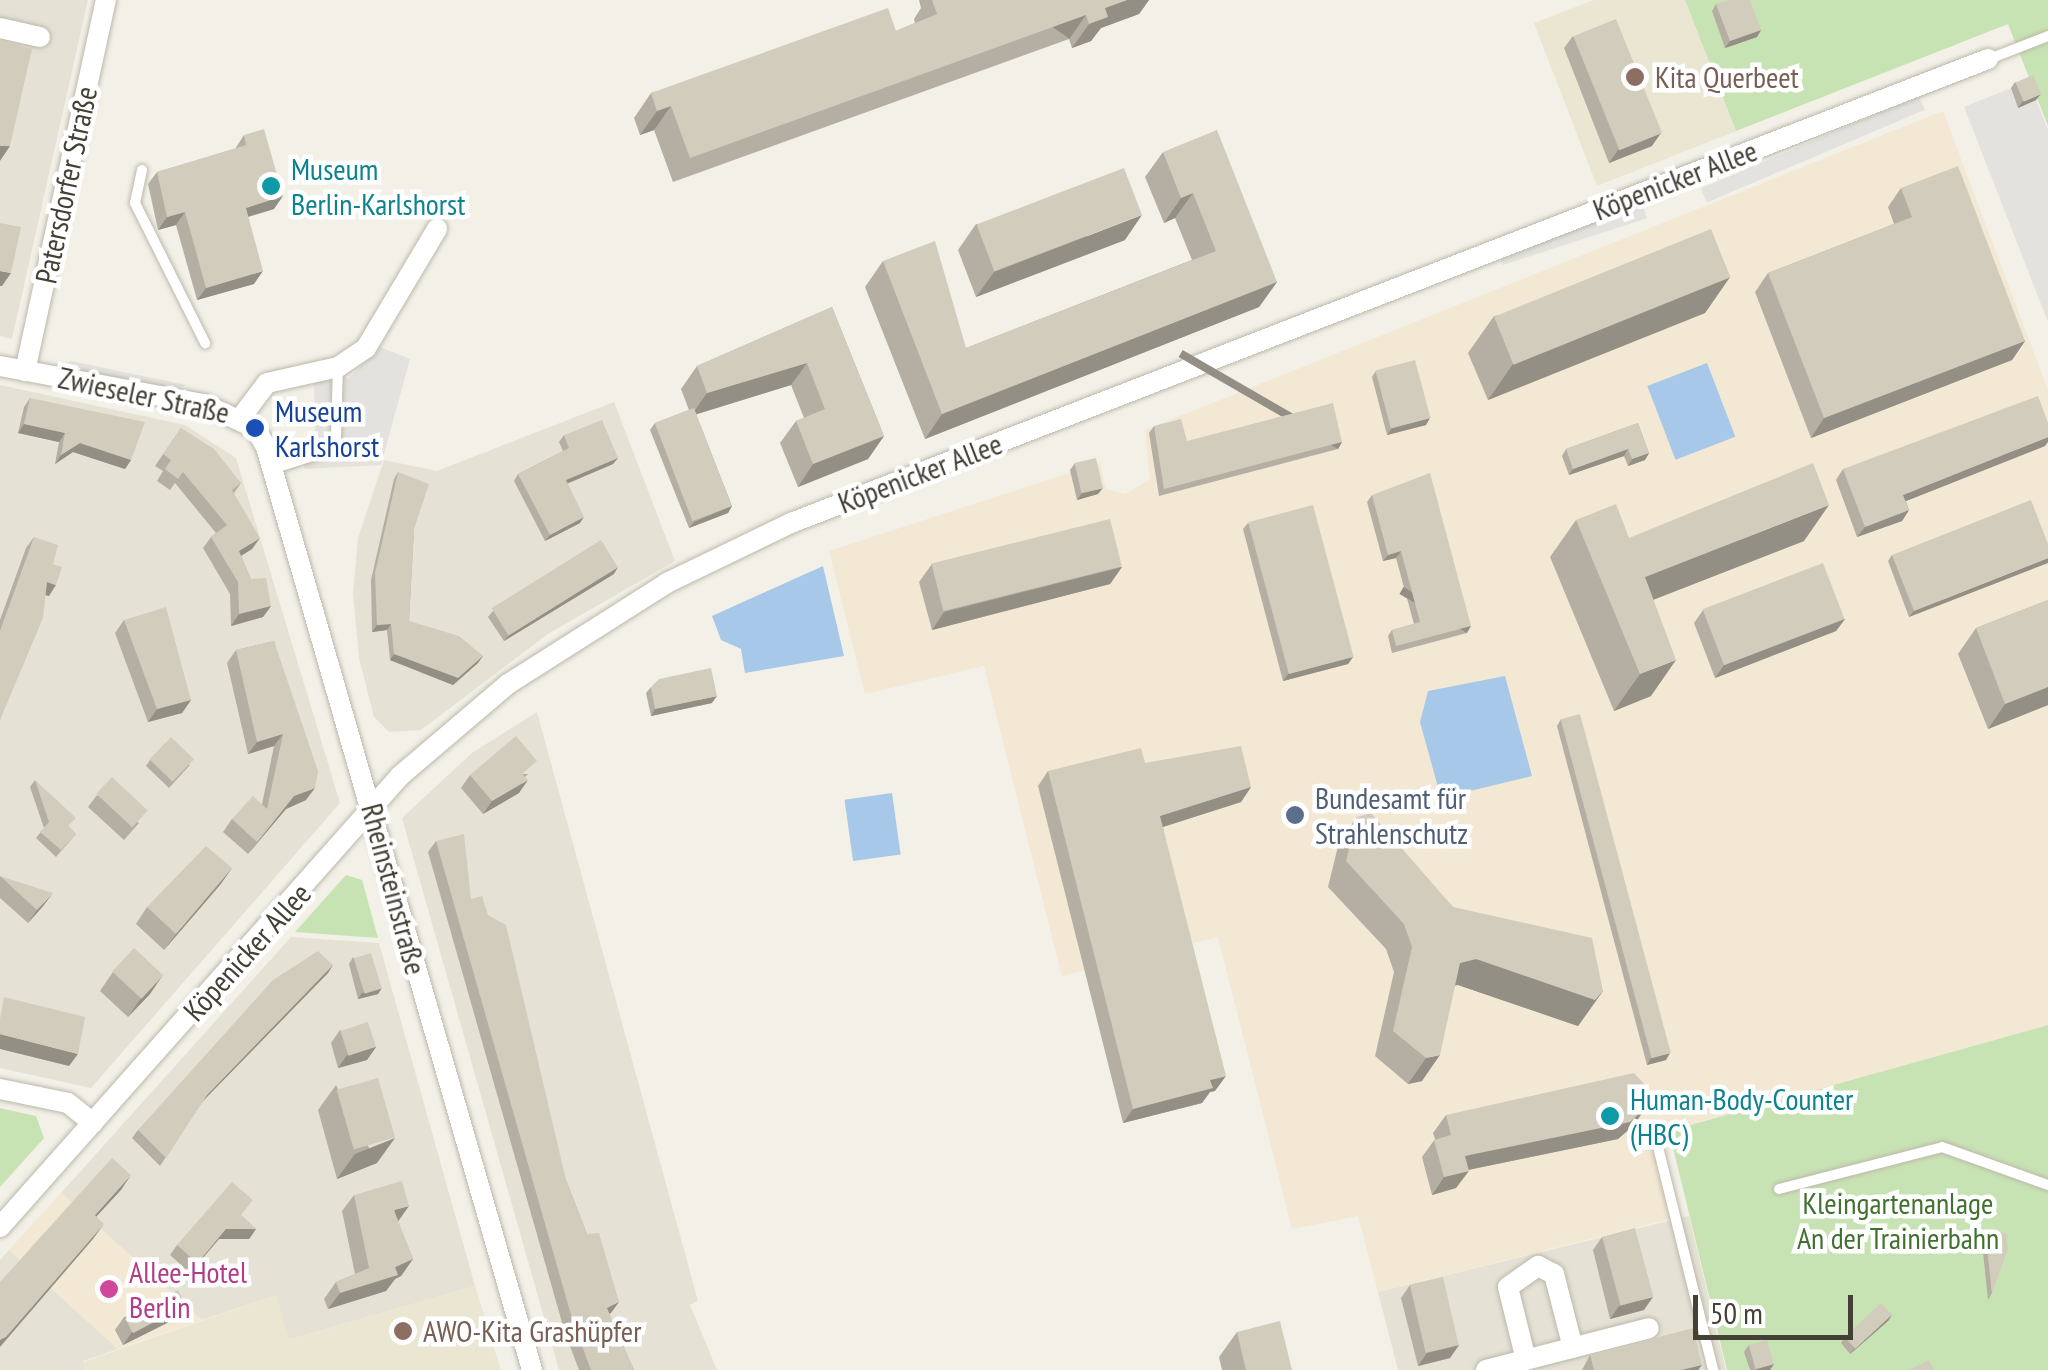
<!DOCTYPE html>
<html>
<head>
<meta charset="utf-8">
<style>
	body { margin:0 }
	#map { position:relative; width:2048px; height:1370px; overflow:hidden; background:#f2f0e7; font-family:"PT Sans Narrow",sans-serif }
	div>[style] { position:absolute }
	.residential>* { inset:0; background:#e5e2d5 }
	.commercial>* { inset:0; background:#f2e8d4 }
	.education>* { inset:0; background:#eae6d2 }
	.green>* { inset:0; background:#c8e3b3 }
	.parking>* { inset:0; background:#e3e2de; transform-origin:0 0 }
	.water>* { inset:0; background:#a8c8e9; transform-origin:0 0 }
	.roads { filter:drop-shadow(0 0 2px #bcb8aa) drop-shadow(0 0 2px #bcb8aa) }
	.service>* { height:10px; margin:-5px; padding:0 5px; transform-origin:5px; border-radius:5px; background:#fff }
	.minor>* { height:20px; margin:-10px; padding:0 10px; transform-origin:10px; border-radius:10px; background:#fff }
	.wall>* { inset:0; background:#b5afa3 }
	.shaded-wall>* { inset:0; background:#938f84; transform-origin:0 0 }
	.building>* { inset:0; background:#d2ccbd; transform-origin:0 0 }
	.dots>* { width:28px; height:28px; translate:-50% -50%; box-sizing:border-box; border:5px solid #fff; border-radius:50% }
	span { translate:-50% -50%; white-space:nowrap; text-align:center; line-height:1.15; -webkit-text-stroke:9px #fff; paint-order:stroke }
	.education-label { font-size:30px; color:#785e54 }
	.left { translate:0 -50%; text-align:left }
	.culture-label { font-size:30px; color:#0d838f }
	.street-label { font-size:30px; color:#444036 }
	.transit-label { font-size:30px; color:#164399 }
	.service-label { font-size:30px; color:#4e5e75 }
	.park-label { font-size:30px; color:#41712f }
	.hotel-label { font-size:30px; color:#b23c85 }
	.scale { position:absolute; left:1693px; top:1295px; width:160px; height:45px; box-sizing:border-box; border:5px solid #444036; border-top:0; padding-left:12px; font-size:30px; line-height:35px; white-space:nowrap; color:#444036; -webkit-text-stroke:8px #fff; paint-order:stroke }
</style>
</head>
<body>
<div id="map">
	<div class="residential">
		<i style="clip-path:polygon(0 0,88px 0,12px 339px,0 336px)"></i>
		<i style="clip-path:polygon(0 385px,185px 425px,236px 458px,340px 803px,91px 1088px,0 1068px)"></i>
		<i style="clip-path:polygon(614px 402px,675px 561px,548px 634px,421px 730px,389px 732px,374px 717px,359px 658px,353px 593px,358px 538px,384px 460px,437px 471px)"></i>
		<i style="clip-path:polygon(537px 712px,698px 1301px,690px 1305px,717px 1370px,559px 1370px,402px 818px,472px 753px)"></i>
		<i style="clip-path:polygon(291px 937px,379px 943px,475px 1286px,288px 1340px,276px 1295px,202px 1320px,61px 1193px)"></i>
		<i style="clip-path:polygon(1689px 1216px,1726px 1370px,1398px 1370px,1378px 1292px)"></i>
		<i style="clip-path:polygon(9px 1250px,118px 1349px,83px 1361px,85px 1370px,0 1370px,0 1260px)"></i>
	</div>
	<div class="commercial">
		<i style="clip-path:polygon(1943px 111px,2048px 390px,2048px 1025px,1653px 1135px,1674px 1218px,1378px 1292px,1358px 1216px,1292px 1229px,1218px 937px,1062px 976px,984px 666px,865px 694px,829px 551px,1100px 463px,1106px 489px,1125px 494px,1150px 479px,1145px 430px)"></i>
		<i style="clip-path:polygon(61px 1193px,202px 1320px,118px 1349px,9px 1250px)"></i>
	</div>
	<div class="education">
		<i style="clip-path:polygon(1594px 0,1685px 0,1736px 131px,1597px 186px,1534px 23px)"></i>
		<i style="clip-path:polygon(475px 1286px,501px 1370px,85px 1370px,83px 1362px,276px 1295px,289px 1340px)"></i>
	</div>
	<div class="green">
		<i style="clip-path:polygon(1685px 0,2048px 0,2048px 126px,2008px 24px,1736px 131px)"></i>
		<i style="clip-path:polygon(346px 875px,362px 880px,378px 938px,295px 932px)"></i>
		<i style="clip-path:polygon(2048px 1025px,2048px 1370px,1727px 1370px,1669px 1131px)"></i>
		<i style="clip-path:polygon(0 1108px,36px 1116px,44px 1138px,0 1187px)"></i>
	</div>
	<div class="parking">
		<i style="clip-path:polygon(2029px 81px,2048px 130px,2048px 322px,1964px 107px)"></i>
		<i style="left:1919px;top:96px;width:15px;height:237px;rotate:67deg"></i>
		<i style="left:1642px;top:203px;width:16px;height:152px;rotate:72deg"></i>
		<i style="clip-path:polygon(380px 347px,410px 359px,381px 465px,305px 469px,299px 448px,315px 437px,314px 381px,349px 378px)"></i>
		<i style="clip-path:polygon(71px 361px,186px 385px,175px 391px,56px 368px)"></i>
	</div>
	<div class="water">
		<i style="left:1707px;top:363px;width:79px;height:64px;rotate:69deg"></i>
		<i style="clip-path:polygon(823px 566px,844px 656px,745px 673px,741px 649px,721px 640px,712px 616px)"></i>
		<i style="clip-path:polygon(1505px 676px,1532px 776px,1441px 798px,1420px 722px,1428px 691px)"></i>
		<i style="left:892px;top:793px;width:62px;height:48px;rotate:82deg"></i>
	</div>
	<div class="roads">
		<div class="service">
			<i style="left:1989px;top:59px;width:63px;rotate:-21.3deg"></i>
			<i style="left:142px;top:170px;width:34px;rotate:102deg"></i>
			<i style="left:135px;top:203px;width:157px;rotate:63.4deg"></i>
			<i style="left:275px;top:468px;width:46px;rotate:-17.7deg"></i>
			<i style="left:319px;top:454px;width:24px;rotate:-45deg"></i>
			<i style="left:336px;top:437px;width:70px;rotate:-88.4deg"></i>
			<i style="left:1657px;top:1143px;width:234px;rotate:76.1deg"></i>
			<i style="left:1779px;top:1189px;width:168px;rotate:-14.4deg"></i>
			<i style="left:1942px;top:1147px;width:113px;rotate:19.7deg"></i>
		</div>
		<div class="minor">
			<i style="left:0;top:28px;width:41px;rotate:12.7deg"></i>
			<i style="left:0;top:366px;width:208px;rotate:10.6deg"></i>
			<i style="left:204px;top:404px;width:56px;rotate:25.2deg"></i>
			<i style="left:255px;top:428px;width:22px;rotate:60deg"></i>
			<i style="left:266px;top:447px;width:961px;rotate:73.92deg"></i>
			<i style="left:25px;top:371px;width:380px;rotate:-77.7deg"></i>
			<i style="left:239px;top:420px;width:46px;rotate:-52.9deg"></i>
			<i style="left:267px;top:383px;width:73px;rotate:-12.7deg"></i>
			<i style="left:338px;top:367px;width:34px;rotate:-34deg"></i>
			<i style="left:366px;top:348px;width:139px;rotate:-59.2deg"></i>
			<i style="left:0;top:1089px;width:69px;rotate:11.6deg"></i>
			<i style="left:68px;top:1103px;width:32px;rotate:39deg"></i>
			<i style="left:0;top:1227px;width:603px;rotate:-48.43deg"></i>
			<i style="left:400px;top:776px;width:142px;rotate:-40.4deg"></i>
			<i style="left:508px;top:684px;width:188px;rotate:-32.4deg"></i>
			<i style="left:667px;top:583px;width:138px;rotate:-25.8deg"></i>
			<i style="left:791px;top:523px;width:1284px;rotate:-21.19deg"></i>
			<i style="left:1526px;top:1360px;width:75px;rotate:-103.9deg"></i>
			<i style="left:1508px;top:1287px;width:37px;rotate:-35deg"></i>
			<i style="left:1538px;top:1266px;width:18px;rotate:27deg"></i>
			<i style="left:1554px;top:1274px;width:76px;rotate:75.6deg"></i>
			<i style="left:1486px;top:1370px;width:168px;rotate:-14.4deg"></i>
		</div>
	</div>
	<div class="wall">
		<i style="clip-path:polygon(919px 0,1149px 0,1139px 14px,1101px 28px,1091px 41px,1072px 48px,1069px 39px,673px 182px,654px 130px,640px 135px,634px 118px,651px 93px,896px 31px,915px 23px,914px 19px,921px 8px)"></i>
		<i style="clip-path:polygon(1716px 4px,1761px 30px,1757px 37px,1725px 48px,1712px 11px)"></i>
		<i style="clip-path:polygon(1573px 36px,1652px 146px,1609px 163px,1564px 48px)"></i>
		<i style="clip-path:polygon(2015px 82px,2036px 100px,2018px 108px,2011px 88px)"></i>
		<i style="clip-path:polygon(244px 135px,274px 209px,248px 217px,254px 284px,197px 300px,176px 225px,158px 230px,148px 184px,157px 172px,235px 149px)"></i>
		<i style="clip-path:polygon(1163px 152px,1277px 282px,1259px 307px,925px 439px,865px 287px,883px 261px,966px 348px,1192px 260px,1175px 218px,1164px 223px,1145px 177px)"></i>
		<i style="clip-path:polygon(1901px 188px,2025px 341px,2012px 360px,1811px 438px,1755px 292px,1768px 273px,1894px 224px,1888px 207px)"></i>
		<i style="clip-path:polygon(976px 224px,1125px 240px,976px 297px,958px 250px)"></i>
		<i style="clip-path:polygon(1730px 277px,1705px 313px,1488px 400px,1468px 353px,1494px 316px)"></i>
		<i style="clip-path:polygon(832px 307px,884px 436px,868px 459px,798px 487px,780px 443px,796px 421px,804px 418px,791px 385px,696px 414px,732px 506px,728px 513px,689px 528px,650px 430px,655px 423px,689px 410px,681px 389px,697px 366px)"></i>
		<i style="clip-path:polygon(1376px 371px,1426px 425px,1387px 435px,1372px 377px)"></i>
		<i style="clip-path:polygon(30px 398px,131px 460px,125px 469px,73px 452px,55px 464px,59px 442px,18px 433px,24px 407px)"></i>
		<i style="clip-path:polygon(1638px 423px,1649px 453px,1645px 460px,1628px 466px,1624px 456px,1569px 475px,1562px 456px,1566px 449px)"></i>
		<i style="clip-path:polygon(1154px 426px,1187px 441px,1342px 442px,1338px 449px,1159px 496px,1149px 433px)"></i>
		<i style="clip-path:polygon(181px 428px,241px 483px,234px 493px,252px 549px,241px 556px,251px 579px,271px 606px,263px 617px,231px 626px,230px 594px,203px 548px,211px 537px,216px 533px,175px 483px,170px 490px,157px 481px,163px 471px,155px 466px)"></i>
		<i style="clip-path:polygon(564px 435px,618px 458px,613px 464px,567px 484px,580px 523px,545px 541px,514px 481px,518px 474px,563px 451px,559px 442px)"></i>
		<i style="clip-path:polygon(2045px 446px,1906px 501px,1909px 510px,1902px 521px,1857px 537px,1836px 480px,1843px 469px)"></i>
		<i style="clip-path:polygon(1075px 463px,1098px 494px,1077px 500px,1070px 470px)"></i>
		<i style="clip-path:polygon(398px 472px,414px 529px,409px 621px,478px 663px,453px 685px,390px 660px,387px 630px,372px 632px,371px 580px,394px 479px)"></i>
		<i style="clip-path:polygon(1372px 495px,1467px 633px,1392px 653px,1388px 636px,1392px 630px,1414px 624px,1396px 558px,1383px 561px,1367px 502px)"></i>
		<i style="clip-path:polygon(1576px 520px,1629px 538px,1804px 541px,1653px 600px,1651px 696px,1614px 711px,1550px 557px)"></i>
		<i style="clip-path:polygon(1248px 523px,1353px 657px,1348px 664px,1283px 681px,1243px 529px)"></i>
		<i style="clip-path:polygon(34px 537px,53px 564px,49px 596px,45px 595px,0 720px,0 620px,26px 548px)"></i>
		<i style="clip-path:polygon(2048px 544px,1909px 617px,1888px 561px,1892px 555px)"></i>
		<i style="clip-path:polygon(932px 564px,1122px 567px,1110px 584px,932px 630px,919px 582px)"></i>
		<i style="clip-path:polygon(614px 574px,504px 641px,488px 617px,493px 611px)"></i>
		<i style="clip-path:polygon(2048px 600px,2048px 705px,1988px 729px,1958px 654px,1976px 628px)"></i>
		<i style="clip-path:polygon(1703px 610px,1845px 619px,1836px 631px,1715px 678px,1694px 623px)"></i>
		<i style="clip-path:polygon(124px 620px,191px 700px,182px 713px,148px 722px,115px 633px)"></i>
		<i style="clip-path:polygon(274px 641px,306px 800px,286px 809px,248px 854px,223px 832px,232px 819px,262px 804px,274px 746px,248px 754px,227px 663px,236px 650px)"></i>
		<i style="clip-path:polygon(651px 687px,712px 703px,651px 716px,646px 693px)"></i>
		<i style="clip-path:polygon(1561px 719px,1666px 1060px,1647px 1065px,1557px 726px)"></i>
		<i style="clip-path:polygon(150px 760px,190px 765px,169px 788px,146px 766px)"></i>
		<i style="clip-path:polygon(1145px 763px,1251px 787px,1241px 802px,1163px 827px,1215px 1091px,1210px 1092px,1202px 1103px,1123px 1123px,1038px 786px,1048px 771px)"></i>
		<i style="clip-path:polygon(528px 774px,525px 777px,519px 793px,483px 814px,461px 788px,470px 775px)"></i>
		<i style="clip-path:polygon(35px 780px,69px 827px,76px 834px,56px 857px,36px 838px,44px 828px,30px 787px)"></i>
		<i style="clip-path:polygon(97px 795px,139px 823px,124px 840px,88px 807px)"></i>
		<i style="clip-path:polygon(1357px 817px,1453px 907px,1603px 991px,1578px 1026px,1458px 985px,1455px 985px,1422px 1081px,1408px 1084px,1375px 1056px,1394px 972px,1386px 949px,1328px 887px,1339px 842px)"></i>
		<i style="clip-path:polygon(436px 841px,471px 899px,566px 1180px,587px 1234px,619px 1302px,609px 1314px,634px 1370px,579px 1370px,565px 1333px,428px 852px)"></i>
		<i style="clip-path:polygon(232px 868px,220px 885px,164px 950px,136px 924px,147px 907px)"></i>
		<i style="clip-path:polygon(0 876px,44px 905px,28px 923px,0 898px)"></i>
		<i style="clip-path:polygon(353px 957px,378px 994px,358px 999px,349px 964px)"></i>
		<i style="clip-path:polygon(333px 965px,328px 973px,202px 1102px,160px 1166px,132px 1138px,138px 1130px)"></i>
		<i style="clip-path:polygon(113px 972px,150px 994px,128px 1017px,100px 991px)"></i>
		<i style="clip-path:polygon(340px 1030px,376px 1047px,367px 1060px,338px 1068px,331px 1043px)"></i>
		<i style="clip-path:polygon(336px 1085px,377px 1163px,337px 1179px,318px 1110px)"></i>
		<i style="clip-path:polygon(1646px 1107px,1634px 1125px,1618px 1139px,1468px 1170px,1456px 1188px,1432px 1195px,1422px 1157px,1435px 1139px,1433px 1133px,1446px 1115px)"></i>
		<i style="clip-path:polygon(354px 1195px,398px 1222px,413px 1259px,401px 1276px,395px 1279px,386px 1291px,328px 1309px,324px 1299px,336px 1282px,355px 1274px,342px 1211px)"></i>
		<i style="clip-path:polygon(242px 1216px,256px 1229px,249px 1239px,219px 1239px,190px 1273px,170px 1255px,177px 1245px)"></i>
		<i style="clip-path:polygon(1986px 1235px,1992px 1293px,1988px 1300px,1982px 1242px)"></i>
		<i style="clip-path:polygon(1602px 1237px,1644px 1310px,1610px 1319px,1593px 1250px)"></i>
		<i style="clip-path:polygon(1410px 1285px,1459px 1345px,1450px 1358px,1418px 1366px,1401px 1298px)"></i>
		<i style="clip-path:polygon(186px 1305px,177px 1318px,123px 1345px,115px 1330px,124px 1317px)"></i>
		<i style="clip-path:polygon(1892px 1315px,1888px 1321px,1850px 1354px,1841px 1343px,1845px 1337px)"></i>
		<i style="clip-path:polygon(1237px 1332px,1292px 1370px,1222px 1370px,1219px 1357px)"></i>
		<i style="clip-path:polygon(1749px 1345px,1770px 1370px,1750px 1370px,1744px 1352px)"></i>
		<i style="clip-path:polygon(1590px 1355px,1702px 1365px,1698px 1370px,1582px 1370px)"></i>
	</div>
	<div class="shaded-wall">
		<i style="clip-path:polygon(1127px 0,1149px 0,1139px 14px,1101px 28px,1091px 41px,1072px 48px,1089px 24px,1105px 8px)"></i>
		<i style="left:1086px;top:15px;width:29px;height:421px;rotate:125deg"></i>
		<i style="clip-path:polygon(1761px 30px,1757px 37px,1725px 48px,1730px 41px)"></i>
		<i style="clip-path:polygon(2041px 94px,2036px 100px,2018px 108px,2023px 101px)"></i>
		<i style="clip-path:polygon(671px 106px,654px 130px,640px 135px,657px 111px)"></i>
		<i style="clip-path:polygon(1661px 133px,1652px 146px,1609px 163px,1618px 150px)"></i>
		<i style="clip-path:polygon(0 146px,10px 146px,0 161px)"></i>
		<i style="clip-path:polygon(1193px 193px,1175px 218px,1164px 223px,1181px 198px)"></i>
		<i style="clip-path:polygon(283px 196px,274px 209px,237px 220px,246px 208px)"></i>
		<i style="clip-path:polygon(185px 212px,176px 225px,158px 230px,167px 217px)"></i>
		<i style="clip-path:polygon(1142px 215px,1125px 240px,976px 297px,994px 272px)"></i>
		<i style="clip-path:polygon(0 271px,11px 273px,2px 286px,0 286px)"></i>
		<i style="clip-path:polygon(263px 271px,254px 284px,197px 300px,206px 288px)"></i>
		<i style="clip-path:polygon(1730px 277px,1705px 313px,1488px 400px,1513px 364px)"></i>
		<i style="clip-path:polygon(1277px 282px,1259px 307px,925px 439px,942px 414px)"></i>
		<i style="clip-path:polygon(2025px 341px,2012px 360px,1811px 438px,1824px 418px)"></i>
		<i style="clip-path:polygon(807px 363px,791px 385px,691px 416px,707px 393px)"></i>
		<i style="clip-path:polygon(1430px 418px,1426px 425px,1387px 435px,1392px 428px)"></i>
		<i style="clip-path:polygon(24px 424px,65px 433px,59px 442px,18px 433px)"></i>
		<i style="clip-path:polygon(884px 436px,868px 459px,798px 487px,813px 464px)"></i>
		<i style="clip-path:polygon(2048px 437px,2048px 442px,2045px 446px,1896px 505px,1903px 495px)"></i>
		<i style="left:1342px;top:442px;width:8px;height:184px;rotate:120deg"></i>
		<i style="clip-path:polygon(80px 443px,131px 460px,125px 469px,73px 452px,55px 464px,61px 455px)"></i>
		<i style="clip-path:polygon(1628px 449px,1624px 456px,1569px 475px,1573px 469px)"></i>
		<i style="clip-path:polygon(1649px 453px,1645px 460px,1628px 466px,1632px 459px)"></i>
		<i style="clip-path:polygon(618px 458px,613px 464px,561px 486px,566px 480px)"></i>
		<i style="clip-path:polygon(1103px 488px,1098px 494px,1077px 500px,1082px 493px)"></i>
		<i style="clip-path:polygon(1829px 505px,1804px 541px,1619px 613px,1645px 577px)"></i>
		<i style="clip-path:polygon(732px 506px,728px 513px,689px 528px,694px 522px)"></i>
		<i style="clip-path:polygon(1909px 510px,1902px 521px,1857px 537px,1865px 527px)"></i>
		<i style="clip-path:polygon(584px 517px,580px 523px,545px 541px,550px 535px)"></i>
		<i style="clip-path:polygon(260px 538px,252px 549px,231px 562px,239px 551px)"></i>
		<i style="clip-path:polygon(1401px 551px,1396px 558px,1383px 561px,1388px 555px)"></i>
		<i style="clip-path:polygon(2048px 558px,2048px 563px,1909px 617px,1914px 611px)"></i>
		<i style="clip-path:polygon(618px 567px,614px 574px,504px 641px,509px 635px)"></i>
		<i style="clip-path:polygon(1122px 567px,1110px 584px,932px 630px,944px 612px)"></i>
		<i style="clip-path:polygon(47px 582px,56px 585px,49px 596px,39px 593px)"></i>
		<i style="clip-path:polygon(271px 606px,263px 617px,231px 626px,239px 614px)"></i>
		<i style="clip-path:polygon(1845px 619px,1836px 631px,1715px 678px,1724px 665px)"></i>
		<i style="clip-path:polygon(391px 624px,387px 630px,372px 632px,377px 625px)"></i>
		<i style="left:1471px;top:626px;width:8px;height:78px;rotate:120deg"></i>
		<i style="clip-path:polygon(394px 654px,483px 656px,478px 663px,453px 685px,390px 660px)"></i>
		<i style="clip-path:polygon(1353px 657px,1348px 664px,1283px 681px,1288px 674px)"></i>
		<i style="clip-path:polygon(1676px 660px,1651px 696px,1614px 711px,1640px 674px)"></i>
		<i style="clip-path:polygon(2048px 687px,2048px 705px,1988px 729px,2005px 704px)"></i>
		<i style="clip-path:polygon(717px 696px,712px 703px,651px 716px,655px 709px)"></i>
		<i style="clip-path:polygon(191px 700px,182px 713px,148px 722px,157px 709px)"></i>
		<i style="clip-path:polygon(283px 734px,274px 746px,248px 754px,257px 742px)"></i>
		<i style="clip-path:polygon(528px 780px,519px 793px,483px 814px,492px 801px)"></i>
		<i style="clip-path:polygon(1251px 787px,1241px 802px,1150px 831px,1160px 816px)"></i>
		<i style="clip-path:polygon(315px 788px,306px 800px,286px 809px,248px 854px,294px 796px)"></i>
		<i style="clip-path:polygon(232px 868px,220px 885px,164px 950px,176px 934px)"></i>
		<i style="clip-path:polygon(53px 893px,44px 905px,28px 923px,37px 910px)"></i>
		<i style="clip-path:polygon(1476px 959px,1603px 991px,1578px 1026px,1458px 985px,1442px 988px,1460px 963px)"></i>
		<i style="clip-path:polygon(333px 965px,328px 973px,201px 1103px,207px 1095px)"></i>
		<i style="clip-path:polygon(163px 975px,150px 994px,128px 1017px,141px 998px)"></i>
		<i style="clip-path:polygon(382px 988px,378px 994px,358px 999px,362px 993px)"></i>
		<i style="clip-path:polygon(0 1034px,78px 1054px,69px 1066px,0 1049px)"></i>
		<i style="clip-path:polygon(376px 1047px,367px 1060px,338px 1068px,347px 1055px)"></i>
		<i style="clip-path:polygon(1670px 1053px,1666px 1060px,1647px 1065px,1651px 1058px)"></i>
		<i style="clip-path:polygon(1440px 1055px,1422px 1081px,1408px 1084px,1426px 1058px)"></i>
		<i style="clip-path:polygon(1226px 1076px,1215px 1091px,1210px 1092px,1202px 1103px,1123px 1123px,1133px 1109px,1210px 1080px)"></i>
		<i style="clip-path:polygon(1646px 1107px,1634px 1125px,1618px 1139px,1453px 1173px,1465px 1156px)"></i>
		<i style="clip-path:polygon(395px 1138px,377px 1163px,337px 1179px,355px 1154px)"></i>
		<i style="clip-path:polygon(1469px 1171px,1456px 1188px,1432px 1195px,1444px 1177px)"></i>
		<i style="clip-path:polygon(131px 1175px,121px 1190px,84px 1230px,95px 1215px)"></i>
		<i style="clip-path:polygon(409px 1206px,397px 1223px,394px 1210px)"></i>
		<i style="clip-path:polygon(104px 1224px,93px 1239px,0 1347px,0 1340px)"></i>
		<i style="clip-path:polygon(226px 1229px,256px 1229px,249px 1239px,219px 1239px,190px 1273px)"></i>
		<i style="clip-path:polygon(413px 1259px,401px 1276px,395px 1279px,386px 1291px,328px 1309px,340px 1293px)"></i>
		<i style="clip-path:polygon(1653px 1297px,1644px 1310px,1610px 1319px,1619px 1306px)"></i>
		<i style="clip-path:polygon(619px 1302px,611px 1313px,599px 1319px,607px 1308px)"></i>
		<i style="clip-path:polygon(186px 1305px,177px 1318px,123px 1345px,132px 1332px)"></i>
		<i style="clip-path:polygon(1892px 1315px,1888px 1321px,1850px 1354px,1855px 1348px)"></i>
		<i style="clip-path:polygon(1459px 1345px,1450px 1358px,1418px 1366px,1427px 1353px)"></i>
		<i style="clip-path:polygon(1774px 1364px,1770px 1370px,1756px 1370px,1756px 1369px)"></i>
		<i style="clip-path:polygon(1702px 1365px,1698px 1370px,1681px 1370px)"></i>
	</div>
	<div class="building">
		<i style="clip-path:polygon(932px 0,1127px 0,1105px 8px,1108px 17px,1089px 24px,1086px 15px,690px 158px,671px 106px,657px 111px,651px 93px,888px 8px,896px 31px,937px 14px)"></i>
		<i style="clip-path:polygon(1729px 0,1750px 0,1761px 30px,1730px 41px,1716px 4px)"></i>
		<i style="left:1616px;top:19px;width:123px;height:46px;rotate:68deg"></i>
		<i style="clip-path:polygon(0 39px,32px 49px,10px 146px,0 146px)"></i>
		<i style="left:2033px;top:75px;width:21px;height:19px;rotate:67deg"></i>
		<i style="clip-path:polygon(264px 129px,283px 196px,246px 208px,263px 271px,206px 288px,185px 212px,167px 217px,157px 172px,246px 145px,244px 135px)"></i>
		<i style="clip-path:polygon(1217px 130px,1277px 282px,942px 414px,883px 261px,935px 241px,966px 348px,1216px 251px,1193px 193px,1181px 198px,1163px 152px)"></i>
		<i style="clip-path:polygon(1958px 166px,2025px 341px,1824px 418px,1768px 273px,1912px 217px,1901px 188px)"></i>
		<i style="left:1124px;top:168px;width:50px;height:158px;rotate:69deg"></i>
		<i style="clip-path:polygon(0 223px,21px 227px,11px 273px,0 271px)"></i>
		<i style="left:1711px;top:229px;width:52px;height:234px;rotate:68deg"></i>
		<i style="clip-path:polygon(832px 307px,884px 436px,813px 464px,796px 421px,825px 409px,807px 363px,707px 393px,697px 366px)"></i>
		<i style="left:1415px;top:360px;width:60px;height:41px;rotate:75deg"></i>
		<i style="clip-path:polygon(2038px 396px,2048px 423px,2048px 437px,1903px 495px,1909px 510px,1865px 527px,1843px 469px)"></i>
		<i style="clip-path:polygon(30px 398px,145px 422px,131px 460px,80px 443px,61px 455px,65px 433px,24px 424px)"></i>
		<i style="clip-path:polygon(1333px 403px,1342px 442px,1164px 489px,1154px 426px,1181px 419px,1187px 441px)"></i>
		<i style="left:694px;top:408px;width:105px;height:42px;rotate:69deg"></i>
		<i style="clip-path:polygon(602px 420px,618px 458px,566px 480px,584px 517px,550px 535px,518px 474px,569px 448px,564px 435px)"></i>
		<i style="clip-path:polygon(1638px 423px,1649px 453px,1632px 459px,1628px 449px,1573px 469px,1566px 449px)"></i>
		<i style="clip-path:polygon(181px 428px,214px 449px,241px 483px,232px 490px,260px 538px,239px 551px,251px 579px,266px 578px,271px 606px,239px 614px,238px 582px,211px 537px,227px 525px,183px 472px,178px 479px,165px 469px,171px 460px,163px 454px)"></i>
		<i style="left:1096px;top:458px;width:31px;height:22px;rotate:77deg"></i>
		<i style="clip-path:polygon(1813px 463px,1829px 505px,1645px 577px,1676px 660px,1640px 674px,1576px 520px,1616px 504px,1629px 538px)"></i>
		<i style="clip-path:polygon(398px 472px,429px 484px,414px 529px,409px 621px,459px 636px,483px 656px,458px 678px,394px 654px,391px 624px,377px 625px,375px 573px)"></i>
		<i style="clip-path:polygon(1430px 473px,1471px 626px,1396px 646px,1392px 630px,1420px 622px,1401px 551px,1388px 555px,1372px 495px)"></i>
		<i style="clip-path:polygon(2031px 500px,2048px 544px,2048px 558px,1914px 611px,1892px 555px)"></i>
		<i style="left:1313px;top:505px;width:157px;height:67px;rotate:75deg"></i>
		<i style="left:1110px;top:519px;width:49px;height:184px;rotate:76deg"></i>
		<i style="clip-path:polygon(34px 537px,58px 545px,53px 564px,62px 567px,56px 585px,47px 582px,43px 618px,0 720px,0 631px)"></i>
		<i style="left:601px;top:540px;width:32px;height:129px;rotate:58deg"></i>
		<i style="left:1823px;top:563px;width:60px;height:129px;rotate:69deg"></i>
		<i style="clip-path:polygon(2048px 600px,2048px 687px,2005px 704px,1976px 628px)"></i>
		<i style="clip-path:polygon(166px 607px,191px 700px,157px 709px,124px 620px)"></i>
		<i style="clip-path:polygon(274px 641px,318px 771px,315px 788px,294px 796px,257px 842px,232px 819px,253px 796px,267px 809px,283px 734px,257px 742px,236px 650px)"></i>
		<i style="clip-path:polygon(711px 668px,717px 696px,655px 709px,651px 687px,659px 679px)"></i>
		<i style="left:1580px;top:714px;width:351px;height:20px;rotate:75deg"></i>
		<i style="clip-path:polygon(516px 736px,537px 761px,522px 774px,528px 780px,492px 801px,470px 775px)"></i>
		<i style="left:171px;top:737px;width:32px;height:31px;rotate:44deg"></i>
		<i style="clip-path:polygon(1241px 746px,1251px 787px,1160px 816px,1226px 1076px,1210px 1080px,1213px 1088px,1133px 1109px,1048px 771px,1141px 748px,1145px 763px)"></i>
		<i style="left:112px;top:777px;width:49px;height:23px;rotate:43deg"></i>
		<i style="clip-path:polygon(35px 780px,76px 818px,68px 826px,76px 834px,61px 850px,40px 832px,49px 822px)"></i>
		<i style="clip-path:polygon(1371px 813px,1453px 907px,1592px 938px,1603px 991px,1595px 1000px,1476px 959px,1460px 963px,1440px 1055px,1426px 1058px,1393px 1031px,1412px 947px,1404px 924px,1346px 861px,1357px 817px)"></i>
		<i style="clip-path:polygon(464px 834px,471px 899px,482px 896px,488px 915px,506px 925px,566px 1180px,587px 1234px,599px 1233px,619px 1302px,607px 1308px,634px 1370px,591px 1370px,573px 1322px,436px 841px)"></i>
		<i style="clip-path:polygon(206px 846px,232px 868px,176px 934px,147px 907px)"></i>
		<i style="clip-path:polygon(0 876px,53px 893px,37px 910px)"></i>
		<i style="left:134px;top:948px;width:40px;height:32px;rotate:43deg"></i>
		<i style="clip-path:polygon(318px 951px,333px 965px,207px 1095px,166px 1158px,138px 1130px,273px 980px)"></i>
		<i style="left:371px;top:953px;width:37px;height:18px;rotate:73deg"></i>
		<i style="clip-path:polygon(4px 997px,85px 1017px,78px 1054px,0 1034px,0 1019px)"></i>
		<i style="left:368px;top:1022px;width:26px;height:29px;rotate:72deg"></i>
		<i style="clip-path:polygon(1634px 1073px,1647px 1087px,1646px 1107px,1630px 1122px,1465px 1156px,1469px 1171px,1444px 1177px,1434px 1140px,1451px 1135px,1446px 1115px)"></i>
		<i style="left:378px;top:1078px;width:62px;height:43px;rotate:74deg"></i>
		<i style="clip-path:polygon(112px 1158px,131px 1175px,95px 1215px,104px 1224px,6px 1337px,0 1340px,0 1282px)"></i>
		<i style="clip-path:polygon(402px 1181px,409px 1206px,394px 1210px,413px 1259px,395px 1267px,398px 1275px,340px 1293px,336px 1282px,369px 1268px,354px 1195px)"></i>
		<i style="clip-path:polygon(232px 1182px,253px 1200px,241px 1215px,256px 1229px,226px 1229px,197px 1263px,177px 1245px)"></i>
		<i style="left:1635px;top:1228px;width:71px;height:34px;rotate:75deg"></i>
		<i style="clip-path:polygon(2006px 1233px,2008px 1249px,1992px 1293px,1986px 1235px)"></i>
		<i style="left:1443px;top:1277px;width:70px;height:34px;rotate:77deg"></i>
		<i style="left:178px;top:1290px;width:17px;height:60px;rotate:62deg"></i>
		<i style="left:1881px;top:1303px;width:16px;height:50px;rotate:47deg"></i>
		<i style="clip-path:polygon(1280px 1321px,1292px 1370px,1246px 1370px,1237px 1332px)"></i>
		<i style="clip-path:polygon(1693px 1328px,1702px 1365px,1681px 1370px,1594px 1370px,1590px 1355px)"></i>
		<i style="left:1767px;top:1340px;width:25px;height:19px;rotate:74deg"></i>
		<i style="clip-path:polygon(1929px 1360px,1934px 1370px,1908px 1370px)"></i>
	</div>
	<div class="dots">
		<i style="left:1635px;top:77px;background:#8d6e63"></i>
		<i style="left:271px;top:186px;background:#0f9aa8"></i>
		<i style="left:255px;top:428px;background:#1a4fb4"></i>
		<i style="left:1295px;top:815px;background:#5c6f8a"></i>
		<i style="left:1610px;top:1116px;background:#0f9aa8"></i>
		<i style="left:109px;top:1289px;background:#d1479c"></i>
		<i style="left:403px;top:1331px;background:#8d6e63"></i>
	</div>
	<div class="education-label">
		<span class="left" style="left:1655px;top:77px">Kita Querbeet</span>
		<span class="left" style="left:423px;top:1331px">AWO-Kita Grashüpfer</span>
	</div>
	<div class="culture-label">
		<span class="left" style="left:291px;top:186px">Museum<br>Berlin-Karlshorst</span>
		<span class="left" style="left:1630px;top:1116px">Human-Body-Counter<br>(HBC)</span>
	</div>
	<div class="street-label">
		<span style="left:1675px;top:180px;rotate:-21deg">Köpenicker Allee</span>
		<span style="left:66px;top:185px;rotate:-78deg">Patersdorfer Straße</span>
		<span style="left:144px;top:395px;rotate:12deg">Zwieseler Straße</span>
		<span style="left:920px;top:473px;rotate:-21deg">Köpenicker Allee</span>
		<span style="left:394px;top:889px;rotate:75deg">Rheinsteinstraße</span>
		<span style="left:247px;top:952px;rotate:-48deg">Köpenicker Allee</span>
	</div>
	<div class="transit-label">
		<span class="left" style="left:275px;top:428px">Museum<br>Karlshorst</span>
	</div>
	<div class="service-label">
		<span class="left" style="left:1315px;top:815px">Bundesamt für<br>Strahlenschutz</span>
	</div>
	<div class="park-label">
		<span style="left:1898px;top:1220px">Kleingartenanlage<br>An der Trainierbahn</span>
	</div>
	<div class="hotel-label">
		<span class="left" style="left:129px;top:1289px">Allee-Hotel<br>Berlin</span>
	</div>
	<div class="scale">50 m</div>
</div>
</body>
</html>
